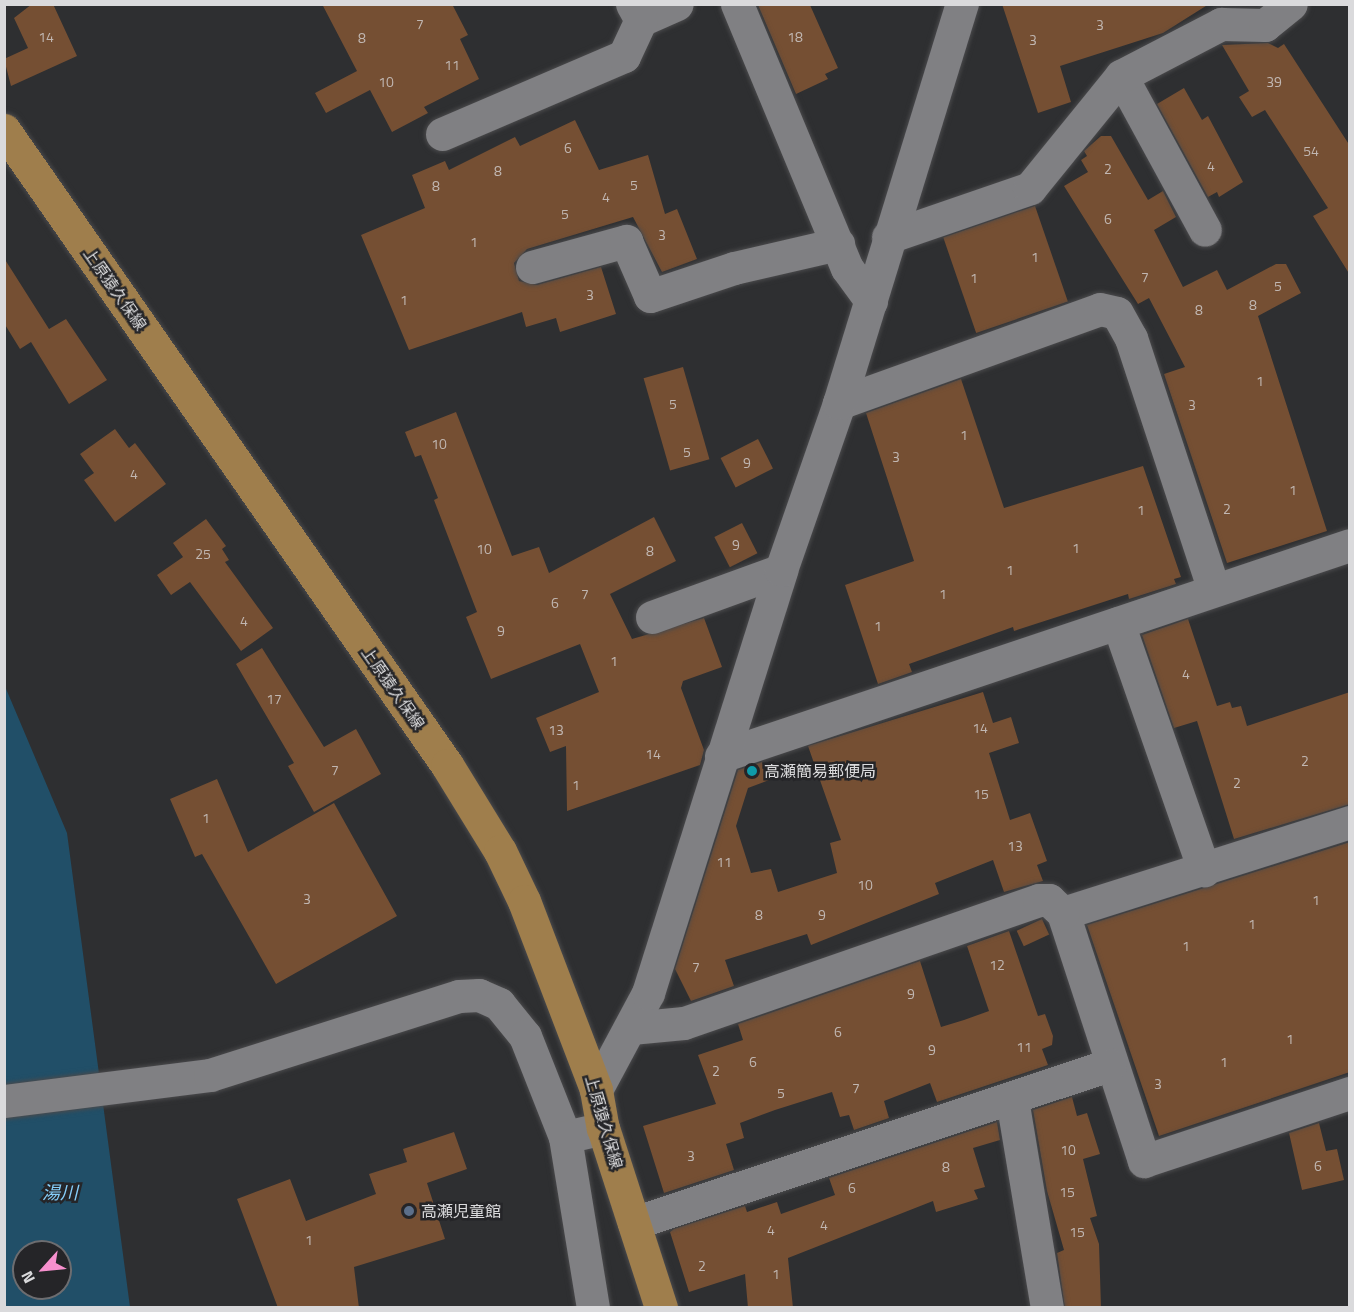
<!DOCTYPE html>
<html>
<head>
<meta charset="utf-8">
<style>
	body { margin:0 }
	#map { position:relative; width:1354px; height:1312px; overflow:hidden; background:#2e2f31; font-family:"Titillium Web","Noto Sans JP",sans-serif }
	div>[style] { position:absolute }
	.water>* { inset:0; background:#214f68 }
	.building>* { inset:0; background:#754f33; transform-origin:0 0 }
	.roads { filter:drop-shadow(0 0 2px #4a4a4c) drop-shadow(0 0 2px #4a4a4c) }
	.minor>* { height:33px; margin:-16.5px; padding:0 16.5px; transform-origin:16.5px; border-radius:16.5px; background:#808083 }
	.major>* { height:33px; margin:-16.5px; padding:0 16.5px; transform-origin:16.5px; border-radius:16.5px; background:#9f7e4c }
	.dots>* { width:16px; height:16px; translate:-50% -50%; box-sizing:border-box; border:3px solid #252528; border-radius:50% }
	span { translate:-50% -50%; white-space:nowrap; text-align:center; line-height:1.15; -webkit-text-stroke:5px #252528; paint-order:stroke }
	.number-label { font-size:14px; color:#c1b7b2 }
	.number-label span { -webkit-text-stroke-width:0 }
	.street-label { font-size:16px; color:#dadadc }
	.poi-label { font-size:16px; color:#dadadc }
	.left { translate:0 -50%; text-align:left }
	.water-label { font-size:18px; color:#86cefa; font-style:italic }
	.frame { position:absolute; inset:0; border:6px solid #dadadc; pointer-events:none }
	.north { position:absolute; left:12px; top:1240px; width:60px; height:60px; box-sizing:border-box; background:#252528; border:2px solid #6d6d70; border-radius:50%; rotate:243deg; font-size:16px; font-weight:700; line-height:24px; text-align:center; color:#dadadc }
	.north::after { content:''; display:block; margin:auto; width:21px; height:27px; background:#f790ce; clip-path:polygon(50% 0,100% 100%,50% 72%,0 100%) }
</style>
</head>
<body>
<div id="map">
	<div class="water">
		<i style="clip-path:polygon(evenodd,4px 684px,67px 833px,130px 1307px,5px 1307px,4px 684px,24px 1252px,60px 1252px,60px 1288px,24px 1288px,24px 1252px)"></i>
	</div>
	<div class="building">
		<i style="clip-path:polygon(32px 4px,53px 4px,77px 56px,11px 86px,4px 59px,28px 48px,14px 18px)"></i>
		<i style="clip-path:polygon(322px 4px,452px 4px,468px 35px,460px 39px,479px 79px,424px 107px,428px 113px,392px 132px,370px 90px,326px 113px,315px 93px,357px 71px)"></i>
		<i style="clip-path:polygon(1002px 4px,1209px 4px,1163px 33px,1060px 66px,1071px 102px,1038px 113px)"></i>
		<i style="clip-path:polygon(758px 5px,810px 5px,838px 68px,825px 74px,828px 79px,796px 94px)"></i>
		<i style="clip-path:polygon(1268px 43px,1278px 48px,1284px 44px,1350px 146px,1350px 275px,1313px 216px,1328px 208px,1265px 110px,1252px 117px,1239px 97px,1249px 91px,1222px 45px)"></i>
		<i style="clip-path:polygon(1184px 88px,1202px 120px,1208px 116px,1243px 182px,1219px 197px,1217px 192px,1208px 197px,1157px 104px)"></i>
		<i style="clip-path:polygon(575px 120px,599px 170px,648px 155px,665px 214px,677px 209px,697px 259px,662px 272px,633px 217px,527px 249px,514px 263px,519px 281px,537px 285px,601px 267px,616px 314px,560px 332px,556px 318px,526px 327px,522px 312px,409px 350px,361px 235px,425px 208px,412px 175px,445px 161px,449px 170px,515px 137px,520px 146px)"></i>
		<i style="clip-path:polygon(1101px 136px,1111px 136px,1148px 200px,1163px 191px,1176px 217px,1154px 230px,1183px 287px,1217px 270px,1227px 290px,1276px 264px,1286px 264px,1301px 293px,1258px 316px,1327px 531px,1227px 563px,1164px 374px,1185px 367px,1149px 298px,1138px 304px,1064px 186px,1088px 172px,1081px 160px,1087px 156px,1084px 151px)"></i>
		<i style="left:1035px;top:206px;width:101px;height:97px;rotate:71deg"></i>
		<i style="clip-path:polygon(4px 258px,49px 329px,66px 319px,107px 380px,69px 404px,31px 342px,20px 349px,4px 323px)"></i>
		<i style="left:683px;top:367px;width:96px;height:41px;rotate:74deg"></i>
		<i style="clip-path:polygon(961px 379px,1004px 508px,1143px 466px,1181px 577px,1174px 579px,1176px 584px,1129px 599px,1128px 594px,1014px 631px,1013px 627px,909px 664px,912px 672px,878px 684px,845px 585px,914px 561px,866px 413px)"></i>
		<i style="clip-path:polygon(456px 412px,512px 556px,539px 547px,549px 573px,654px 517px,676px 561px,610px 594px,632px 639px,704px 618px,722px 667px,683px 681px,681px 688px,704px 750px,700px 765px,567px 811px,566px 746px,550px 752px,536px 718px,599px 692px,580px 644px,491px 679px,466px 617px,477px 612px,434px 500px,438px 498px,421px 455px,415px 457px,405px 432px)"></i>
		<i style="clip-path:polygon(115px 429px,129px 448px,135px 443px,166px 484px,115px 522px,84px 480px,94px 473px,80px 454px)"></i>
		<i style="left:758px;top:439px;width:33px;height:42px;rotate:63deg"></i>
		<i style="clip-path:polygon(206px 519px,226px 546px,222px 549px,229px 560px,225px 562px,273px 628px,241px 651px,190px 582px,171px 595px,157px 575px,183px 557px,173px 543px)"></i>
		<i style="left:742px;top:523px;width:34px;height:31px;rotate:63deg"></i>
		<i style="clip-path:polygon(1188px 619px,1217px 706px,1230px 702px,1232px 708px,1241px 706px,1247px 726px,1350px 692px,1350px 804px,1234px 839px,1197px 721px,1174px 728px,1142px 635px)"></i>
		<i style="clip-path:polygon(262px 648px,324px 747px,356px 729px,381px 774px,314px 812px,288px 766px,294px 763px,236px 664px)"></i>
		<i style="clip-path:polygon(983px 692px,993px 723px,1011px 717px,1019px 743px,989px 753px,1010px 820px,1030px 813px,1047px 861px,1037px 865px,1043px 881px,1004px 892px,993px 860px,935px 883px,939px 894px,811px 945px,807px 934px,725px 960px,734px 986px,691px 1001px,675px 969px,738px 770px,762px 762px,769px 780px,748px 788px,736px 826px,751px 873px,771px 869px,778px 892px,837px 873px,830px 843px,841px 840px,808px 746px)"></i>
		<i style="clip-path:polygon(217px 779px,248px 852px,334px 803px,397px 916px,276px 984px,202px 854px,195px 857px,170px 799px)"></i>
		<i style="clip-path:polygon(1350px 842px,1350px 1072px,1159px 1136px,1087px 925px)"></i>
		<i style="left:1042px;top:919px;width:17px;height:28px;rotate:65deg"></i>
		<i style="clip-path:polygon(1009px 931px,1038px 1016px,1045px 1014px,1053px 1036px,1052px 1045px,1042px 1049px,1048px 1065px,937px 1102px,930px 1083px,884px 1101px,889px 1118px,854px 1130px,849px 1115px,840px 1117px,832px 1092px,775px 1110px,740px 1123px,744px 1138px,726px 1144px,734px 1170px,664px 1193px,643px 1126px,716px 1104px,698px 1055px,743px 1040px,738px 1024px,920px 961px,941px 1027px,964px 1020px,989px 1011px,967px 946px)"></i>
		<i style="clip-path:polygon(1072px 1097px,1077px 1116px,1087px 1113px,1100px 1154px,1083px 1159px,1097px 1216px,1090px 1218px,1099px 1244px,1101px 1308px,1065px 1308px,1057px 1253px,1064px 1250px,1047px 1191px,1033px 1110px)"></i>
		<i style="clip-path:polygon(997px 1122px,1000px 1140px,973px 1148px,985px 1187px,974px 1190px,978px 1199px,936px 1212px,933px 1201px,788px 1258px,793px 1308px,748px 1308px,745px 1274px,689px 1292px,670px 1232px,674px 1229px,745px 1206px,747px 1212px,777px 1202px,781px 1214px,835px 1195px,829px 1178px)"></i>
		<i style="clip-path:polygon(1319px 1123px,1326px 1151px,1337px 1149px,1344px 1180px,1302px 1190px,1289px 1133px)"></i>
		<i style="clip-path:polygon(454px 1132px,467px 1169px,427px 1183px,445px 1239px,354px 1267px,359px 1308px,278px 1308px,237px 1199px,290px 1179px,306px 1221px,376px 1194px,369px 1174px,407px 1162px,403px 1149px)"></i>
	</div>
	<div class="roads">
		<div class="minor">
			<i style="left:632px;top:4px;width:18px;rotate:61deg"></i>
			<i style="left:641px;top:20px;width:39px;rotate:-24deg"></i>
			<i style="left:737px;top:4px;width:286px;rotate:67.4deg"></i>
			<i style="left:847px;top:268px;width:41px;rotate:54deg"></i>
			<i style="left:1121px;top:76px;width:175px;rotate:61.4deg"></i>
			<i style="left:442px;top:134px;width:198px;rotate:-23.2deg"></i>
			<i style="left:624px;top:56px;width:40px;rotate:-65deg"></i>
			<i style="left:888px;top:237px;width:150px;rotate:-19deg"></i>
			<i style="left:1030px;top:188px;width:144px;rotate:-50.9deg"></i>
			<i style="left:1121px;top:76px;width:113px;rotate:-27.5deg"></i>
			<i style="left:1221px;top:24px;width:44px;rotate:1.3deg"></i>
			<i style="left:1265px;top:25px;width:33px;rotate:-39deg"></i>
			<i style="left:532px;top:267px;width:98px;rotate:-15.5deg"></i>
			<i style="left:626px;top:241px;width:60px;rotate:66.4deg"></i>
			<i style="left:650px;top:296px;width:89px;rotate:-18.4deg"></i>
			<i style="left:734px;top:268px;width:107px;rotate:-13deg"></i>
			<i style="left:839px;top:403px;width:277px;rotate:-19.8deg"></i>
			<i style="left:1100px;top:309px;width:17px;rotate:13deg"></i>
			<i style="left:1117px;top:313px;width:29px;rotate:61deg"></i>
			<i style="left:1131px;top:338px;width:263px;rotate:71.8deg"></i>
			<i style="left:652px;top:617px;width:137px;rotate:-20deg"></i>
			<i style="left:1118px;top:623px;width:262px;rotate:70.8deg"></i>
			<i style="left:721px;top:756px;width:663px;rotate:-18.54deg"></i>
			<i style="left:1350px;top:822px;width:301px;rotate:162.4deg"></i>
			<i style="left:1063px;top:913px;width:261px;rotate:71.9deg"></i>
			<i style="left:1144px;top:1161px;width:217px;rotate:-18.3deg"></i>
			<i style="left:631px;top:1028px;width:53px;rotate:-5.4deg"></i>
			<i style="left:684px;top:1023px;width:376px;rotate:-19.1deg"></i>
			<i style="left:1039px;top:900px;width:10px"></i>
			<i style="left:1049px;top:900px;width:19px;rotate:43deg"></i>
			<i style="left:596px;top:1090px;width:110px;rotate:-61.8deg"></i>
			<i style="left:648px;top:993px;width:443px;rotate:-72.5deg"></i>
			<i style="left:781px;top:570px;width:177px;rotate:-70.8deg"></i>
			<i style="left:839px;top:403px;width:418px;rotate:-72.9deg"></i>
			<i style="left:1012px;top:1099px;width:212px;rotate:80.5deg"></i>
			<i style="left:4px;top:1101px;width:208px;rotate:-7.2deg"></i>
			<i style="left:210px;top:1075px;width:261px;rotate:-17.6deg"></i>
			<i style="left:459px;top:996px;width:20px;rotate:-3deg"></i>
			<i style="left:479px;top:995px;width:22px;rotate:24deg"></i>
			<i style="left:499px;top:1004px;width:41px;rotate:50.9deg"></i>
			<i style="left:525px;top:1036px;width:109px;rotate:68.4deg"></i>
			<i style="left:565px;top:1137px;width:39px;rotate:-13deg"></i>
			<i style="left:565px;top:1137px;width:173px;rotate:80.7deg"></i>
			<i style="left:634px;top:1223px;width:501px;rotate:-18.4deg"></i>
		</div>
		<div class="major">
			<i style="left:4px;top:130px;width:774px;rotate:55.1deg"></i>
			<i style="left:447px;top:765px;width:101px;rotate:58.4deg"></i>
			<i style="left:500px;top:851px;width:55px;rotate:64.4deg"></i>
			<i style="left:524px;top:901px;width:202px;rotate:69.1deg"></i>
			<i style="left:596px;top:1090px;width:39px;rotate:80deg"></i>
			<i style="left:603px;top:1128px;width:189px;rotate:72.1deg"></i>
		</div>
	</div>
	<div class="dots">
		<i style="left:752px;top:771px;background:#0f9aa8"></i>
		<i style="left:409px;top:1211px;background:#5c6f8a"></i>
	</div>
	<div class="number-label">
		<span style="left:420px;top:24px">7</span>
		<span style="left:1100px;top:25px">3</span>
		<span style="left:46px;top:37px">14</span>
		<span style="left:795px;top:37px">18</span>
		<span style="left:362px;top:38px">8</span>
		<span style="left:1033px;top:40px">3</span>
		<span style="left:452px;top:65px">11</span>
		<span style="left:386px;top:82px">10</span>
		<span style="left:1274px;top:82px">39</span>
		<span style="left:568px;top:148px">6</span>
		<span style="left:1311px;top:151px">54</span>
		<span style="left:1211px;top:166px">4</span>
		<span style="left:1108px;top:169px">2</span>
		<span style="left:498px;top:171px">8</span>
		<span style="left:634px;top:185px">5</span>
		<span style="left:436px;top:186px">8</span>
		<span style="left:606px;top:197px">4</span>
		<span style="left:565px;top:214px">5</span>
		<span style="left:1108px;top:219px">6</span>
		<span style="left:662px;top:235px">3</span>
		<span style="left:474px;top:242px">1</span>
		<span style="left:1035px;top:257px">1</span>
		<span style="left:1145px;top:277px">7</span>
		<span style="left:974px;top:278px">1</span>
		<span style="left:1278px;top:286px">5</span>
		<span style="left:590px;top:295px">3</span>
		<span style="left:404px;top:300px">1</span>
		<span style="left:1253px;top:305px">8</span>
		<span style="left:1199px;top:310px">8</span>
		<span style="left:1260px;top:381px">1</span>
		<span style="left:673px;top:404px">5</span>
		<span style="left:1192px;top:405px">3</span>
		<span style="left:964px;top:435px">1</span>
		<span style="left:439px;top:444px">10</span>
		<span style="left:687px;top:452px">5</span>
		<span style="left:896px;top:457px">3</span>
		<span style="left:747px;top:463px">9</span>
		<span style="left:134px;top:474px">4</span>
		<span style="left:1293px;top:490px">1</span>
		<span style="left:1227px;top:509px">2</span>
		<span style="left:1141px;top:510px">1</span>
		<span style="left:736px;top:545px">9</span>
		<span style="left:1076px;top:548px">1</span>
		<span style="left:484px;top:549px">10</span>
		<span style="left:650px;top:551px">8</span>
		<span style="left:203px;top:554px">25</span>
		<span style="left:1010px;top:570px">1</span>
		<span style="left:585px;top:594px">7</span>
		<span style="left:943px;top:594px">1</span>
		<span style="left:555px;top:603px">6</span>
		<span style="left:244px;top:621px">4</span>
		<span style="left:878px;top:626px">1</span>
		<span style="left:501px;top:631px">9</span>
		<span style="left:614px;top:661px">1</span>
		<span style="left:1186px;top:674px">4</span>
		<span style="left:274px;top:699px">17</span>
		<span style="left:980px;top:728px">14</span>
		<span style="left:556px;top:730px">13</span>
		<span style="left:653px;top:754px">14</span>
		<span style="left:1305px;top:761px">2</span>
		<span style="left:335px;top:770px">7</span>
		<span style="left:1237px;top:783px">2</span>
		<span style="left:576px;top:785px">1</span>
		<span style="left:981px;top:794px">15</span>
		<span style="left:206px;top:818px">1</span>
		<span style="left:1015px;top:846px">13</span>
		<span style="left:724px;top:862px">11</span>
		<span style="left:865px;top:885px">10</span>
		<span style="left:307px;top:899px">3</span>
		<span style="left:1316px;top:900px">1</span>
		<span style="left:759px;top:915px">8</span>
		<span style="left:822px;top:915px">9</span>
		<span style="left:1252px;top:924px">1</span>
		<span style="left:1186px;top:946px">1</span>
		<span style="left:997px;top:965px">12</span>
		<span style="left:696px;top:967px">7</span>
		<span style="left:911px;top:994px">9</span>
		<span style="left:838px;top:1032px">6</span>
		<span style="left:1290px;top:1039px">1</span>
		<span style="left:1024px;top:1047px">11</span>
		<span style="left:932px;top:1050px">9</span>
		<span style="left:753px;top:1062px">6</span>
		<span style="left:1224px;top:1062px">1</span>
		<span style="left:716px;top:1071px">2</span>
		<span style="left:1158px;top:1084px">3</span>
		<span style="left:856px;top:1088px">7</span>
		<span style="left:781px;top:1093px">5</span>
		<span style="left:1068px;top:1150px">10</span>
		<span style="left:691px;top:1156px">3</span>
		<span style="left:1318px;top:1166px">6</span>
		<span style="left:946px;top:1167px">8</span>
		<span style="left:852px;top:1188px">6</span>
		<span style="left:1067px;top:1192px">15</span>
		<span style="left:824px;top:1225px">4</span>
		<span style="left:771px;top:1230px">4</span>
		<span style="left:1077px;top:1232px">15</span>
		<span style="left:309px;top:1240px">1</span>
		<span style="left:702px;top:1266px">2</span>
		<span style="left:776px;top:1274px">1</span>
	</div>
	<div class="street-label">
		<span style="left:115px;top:289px;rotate:55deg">上原猿久保線</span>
		<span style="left:393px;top:688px;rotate:55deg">上原猿久保線</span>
		<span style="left:604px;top:1122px;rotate:74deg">上原猿久保線</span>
	</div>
	<div class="poi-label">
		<span class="left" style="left:764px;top:771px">高瀬簡易郵便局</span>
		<span class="left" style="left:421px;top:1211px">高瀬児童館</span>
	</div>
	<div class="water-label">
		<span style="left:60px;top:1193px">湯川</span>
	</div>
	<div class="frame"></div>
	<div class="north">N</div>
</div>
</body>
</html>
